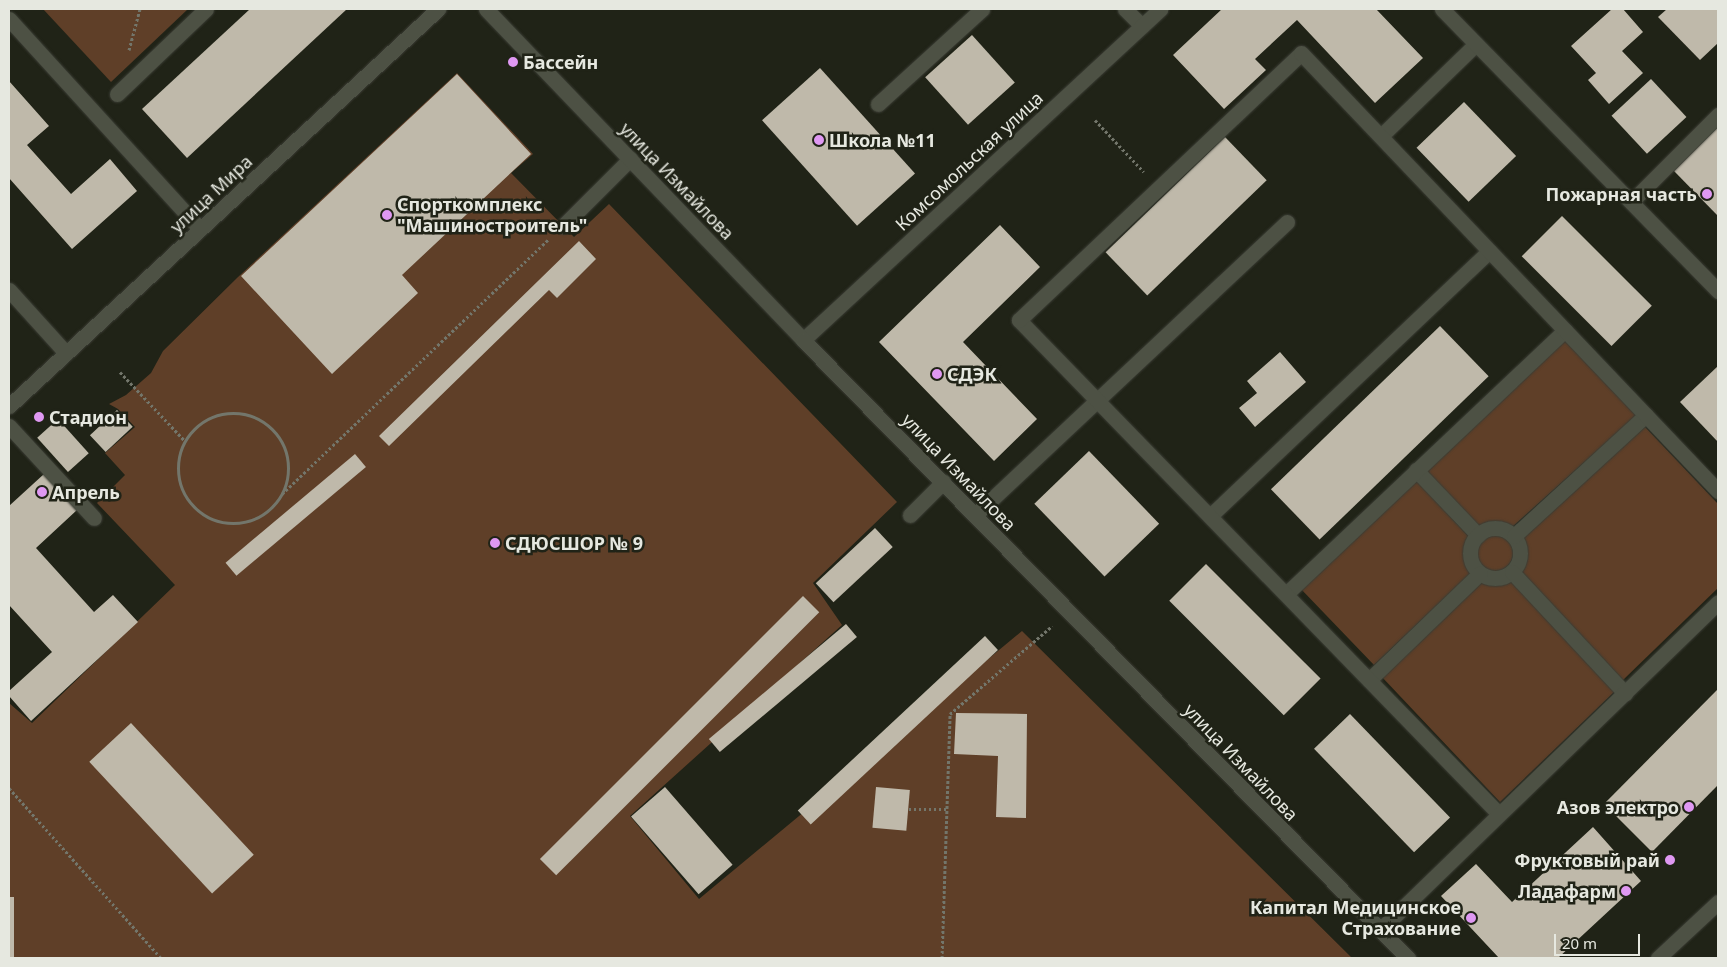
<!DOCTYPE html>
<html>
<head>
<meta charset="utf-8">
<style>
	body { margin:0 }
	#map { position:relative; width:1727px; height:967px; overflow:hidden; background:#202317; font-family:"Noto Sans",sans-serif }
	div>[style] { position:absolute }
	.green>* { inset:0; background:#5f3f28 }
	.round { border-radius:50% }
	.building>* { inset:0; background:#bfb9aa; transform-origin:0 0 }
	.path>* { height:3px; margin-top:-1.5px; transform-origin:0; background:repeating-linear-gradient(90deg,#73766b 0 2.5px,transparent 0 5px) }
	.path>.ring { margin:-1.5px; padding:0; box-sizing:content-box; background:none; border:3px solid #73766b; border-radius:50% }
	.roads { filter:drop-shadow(0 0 1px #3a3c34) drop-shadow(0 0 1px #3a3c34) }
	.lane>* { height:15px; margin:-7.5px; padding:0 7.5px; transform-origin:7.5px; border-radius:7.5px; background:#4d5144 }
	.lane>.ring { margin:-7.5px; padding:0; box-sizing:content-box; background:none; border:15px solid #4d5144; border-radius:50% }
	.street>* { height:15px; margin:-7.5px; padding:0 7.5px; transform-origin:7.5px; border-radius:7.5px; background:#4d5144 }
	.secondary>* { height:15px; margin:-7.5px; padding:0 7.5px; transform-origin:7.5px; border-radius:7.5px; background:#4d5144 }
	.dots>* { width:14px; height:14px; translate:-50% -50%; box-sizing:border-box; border:2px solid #202317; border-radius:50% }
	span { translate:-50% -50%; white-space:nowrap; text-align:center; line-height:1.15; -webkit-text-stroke:5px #202317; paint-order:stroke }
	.poi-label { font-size:18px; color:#e6e8e0; font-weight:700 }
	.left { translate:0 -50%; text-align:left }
	.right { translate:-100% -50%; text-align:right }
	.street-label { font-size:18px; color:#e6e8e0 }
	.frame { position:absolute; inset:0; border:10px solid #e6e8e0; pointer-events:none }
	.scale { position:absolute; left:1554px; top:934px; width:86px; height:22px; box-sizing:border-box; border:2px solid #e6e8e0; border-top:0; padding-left:6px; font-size:15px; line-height:18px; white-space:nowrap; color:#e6e8e0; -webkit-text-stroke:4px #202317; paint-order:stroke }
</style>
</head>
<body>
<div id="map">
	<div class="green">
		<i style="clip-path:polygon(43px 9px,188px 9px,111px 82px)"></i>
		<i style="clip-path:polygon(457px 73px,533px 154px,511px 173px,574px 237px,609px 204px,897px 502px,813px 583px,842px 625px,630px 816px,699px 899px,1022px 631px,1352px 958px,9px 958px,9px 703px,32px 723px,175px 585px,97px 503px,125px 475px,105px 453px,135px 427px,118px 409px,109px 404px,126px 395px,151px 373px,163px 351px,238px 277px)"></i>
		<i style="clip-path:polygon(1565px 339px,1637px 415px,1512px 527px,1500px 523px,1486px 523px,1478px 528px,1425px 471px)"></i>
		<i style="clip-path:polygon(1645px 427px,1718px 504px,1718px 588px,1623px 680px,1521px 573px,1526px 562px,1527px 549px,1522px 538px)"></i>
		<i style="clip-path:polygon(1416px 480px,1469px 537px,1466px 549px,1467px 563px,1472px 572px,1374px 665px,1300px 588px)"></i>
		<i class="round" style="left:1477px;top:535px;width:36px;height:36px"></i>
		<i style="clip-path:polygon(1510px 578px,1614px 692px,1500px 802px,1381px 676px,1481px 580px,1496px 582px)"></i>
	</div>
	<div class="building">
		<i style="clip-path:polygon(250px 9px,347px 9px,187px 158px,142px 109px)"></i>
		<i style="clip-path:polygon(1222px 9px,1376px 9px,1423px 58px,1375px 103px,1297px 20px,1255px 59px,1266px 70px,1224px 109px,1173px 55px)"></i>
		<i style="clip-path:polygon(1612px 9px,1623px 9px,1643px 32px,1622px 51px,1643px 73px,1609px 104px,1588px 80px,1596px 73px,1571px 46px)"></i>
		<i style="clip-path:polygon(1667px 9px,1718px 9px,1718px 43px,1700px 60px,1658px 17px)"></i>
		<i style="left:972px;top:35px;width:64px;height:63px;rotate:48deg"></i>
		<i style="left:820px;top:68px;width:142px;height:78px;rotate:48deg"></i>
		<i style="clip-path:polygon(457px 74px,531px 154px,402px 275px,418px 293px,332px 374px,241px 276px)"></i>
		<i style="left:1651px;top:79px;width:52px;height:54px;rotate:47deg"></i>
		<i style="clip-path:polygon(9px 81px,49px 126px,27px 145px,71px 194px,110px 159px,137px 191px,72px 249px,9px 178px)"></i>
		<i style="left:1464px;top:102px;width:75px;height:66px;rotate:46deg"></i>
		<i style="clip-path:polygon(1718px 127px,1718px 216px,1674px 171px)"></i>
		<i style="left:1225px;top:137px;width:60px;height:166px;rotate:46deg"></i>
		<i style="left:1562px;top:216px;width:127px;height:57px;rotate:45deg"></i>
		<i style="clip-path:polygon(1000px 225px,1040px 267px,963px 342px,1037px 419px,994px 461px,879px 342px)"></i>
		<i style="clip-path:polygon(579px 241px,596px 259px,557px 298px,549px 290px,389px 446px,379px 436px)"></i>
		<i style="left:1440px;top:326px;width:70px;height:235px;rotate:46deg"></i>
		<i style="clip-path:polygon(1280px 352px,1306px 382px,1255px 427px,1239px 408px,1257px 393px,1247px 381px)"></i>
		<i style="clip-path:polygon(1718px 366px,1718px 442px,1680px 402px)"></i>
		<i style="left:117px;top:410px;width:23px;height:37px;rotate:47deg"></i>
		<i style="left:58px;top:419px;width:46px;height:28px;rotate:48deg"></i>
		<i style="left:1089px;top:451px;width:101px;height:76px;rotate:46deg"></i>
		<i style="left:355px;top:454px;width:17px;height:169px;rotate:50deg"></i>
		<i style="clip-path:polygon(44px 474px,77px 510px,36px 548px,94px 612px,113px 595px,138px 622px,31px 721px,9px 696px,9px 691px,52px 652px,9px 605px,9px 506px)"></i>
		<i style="left:875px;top:528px;width:26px;height:81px;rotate:47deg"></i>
		<i style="left:1206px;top:564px;width:162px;height:52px;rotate:45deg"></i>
		<i style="left:803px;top:596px;width:23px;height:372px;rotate:45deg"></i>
		<i style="left:846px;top:624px;width:17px;height:179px;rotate:50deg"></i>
		<i style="left:985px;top:636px;width:19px;height:256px;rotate:47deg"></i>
		<i style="clip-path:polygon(1718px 689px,1718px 785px,1652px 852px,1604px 804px)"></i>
		<i style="clip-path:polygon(956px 713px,1027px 714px,1026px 818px,996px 817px,998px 756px,954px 754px)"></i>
		<i style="left:1350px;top:714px;width:144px;height:50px;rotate:46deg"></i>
		<i style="left:131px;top:723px;width:180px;height:57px;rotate:47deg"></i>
		<i style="left:665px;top:787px;width:103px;height:45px;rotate:49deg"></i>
		<i style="left:876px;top:787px;width:34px;height:41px;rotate:5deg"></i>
		<i style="clip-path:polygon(1593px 827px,1641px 881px,1558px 958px,1499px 958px,1441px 896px,1476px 864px,1512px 902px)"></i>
		<i style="left:9px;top:897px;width:5px;height:61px"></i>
	</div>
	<div class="path">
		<i style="left:129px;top:50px;width:42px;rotate:-75deg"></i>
		<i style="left:1095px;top:120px;width:71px;rotate:46.7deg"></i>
		<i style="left:120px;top:372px;width:95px;rotate:46.7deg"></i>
		<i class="ring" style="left:178px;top:413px;width:107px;height:107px"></i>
		<i style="left:282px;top:494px;width:368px;rotate:-43.7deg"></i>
		<i style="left:9px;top:788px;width:228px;rotate:48.2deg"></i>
		<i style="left:909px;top:809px;width:38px"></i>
		<i style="left:942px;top:958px;width:244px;rotate:-88.1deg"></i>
		<i style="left:950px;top:714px;width:135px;rotate:-40.8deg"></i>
	</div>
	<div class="roads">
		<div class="lane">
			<i style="left:1125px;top:9px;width:24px;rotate:45deg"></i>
			<i style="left:9px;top:19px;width:284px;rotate:47.7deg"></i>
			<i style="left:117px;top:94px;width:123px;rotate:-43.7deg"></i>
			<i style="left:878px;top:104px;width:141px;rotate:-42.4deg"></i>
			<i style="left:1381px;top:136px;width:132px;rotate:-44.1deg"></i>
			<i style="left:563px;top:226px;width:95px;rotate:-45deg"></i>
			<i style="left:9px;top:290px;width:85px;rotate:47.9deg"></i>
			<i style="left:9px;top:426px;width:125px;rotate:47.3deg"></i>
			<i style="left:1416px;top:470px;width:90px;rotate:46.4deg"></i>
			<i style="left:910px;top:515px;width:47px;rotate:-45deg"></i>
			<i style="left:975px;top:515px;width:428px;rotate:-43.2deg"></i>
			<i style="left:1210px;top:516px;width:385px;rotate:-43.5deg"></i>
			<i class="ring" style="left:1470px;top:528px;width:35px;height:35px"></i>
			<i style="left:1514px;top:536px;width:179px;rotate:-42.5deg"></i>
			<i style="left:1512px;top:572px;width:166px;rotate:47deg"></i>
			<i style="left:1286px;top:594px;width:384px;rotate:-43.4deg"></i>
			<i style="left:1369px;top:680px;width:154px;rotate:-43.9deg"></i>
			<i style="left:1499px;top:814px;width:689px;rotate:-134.18deg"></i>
			<i style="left:1019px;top:320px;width:388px;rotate:-43.4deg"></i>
			<i style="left:1301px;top:53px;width:605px;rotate:46.41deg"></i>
			<i style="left:1380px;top:930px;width:471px;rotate:-44.1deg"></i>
		</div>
		<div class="street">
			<i style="left:1442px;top:9px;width:395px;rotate:45.6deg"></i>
			<i style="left:1632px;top:201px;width:122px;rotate:-45deg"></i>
			<i style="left:803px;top:340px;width:487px;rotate:-42.8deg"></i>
		</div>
		<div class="secondary">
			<i style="left:486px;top:9px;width:458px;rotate:46.2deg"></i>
			<i style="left:803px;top:340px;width:865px;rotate:45.61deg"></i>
			<i style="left:9px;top:406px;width:585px;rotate:-42.78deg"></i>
			<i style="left:1658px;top:958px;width:82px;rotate:-43deg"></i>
		</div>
	</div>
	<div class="dots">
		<i style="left:513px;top:62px;background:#df98f2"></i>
		<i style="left:819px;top:140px;background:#df98f2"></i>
		<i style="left:1707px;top:194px;background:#df98f2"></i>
		<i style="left:387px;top:215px;background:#df98f2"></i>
		<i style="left:937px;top:374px;background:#df98f2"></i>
		<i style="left:39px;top:417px;background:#df98f2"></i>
		<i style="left:42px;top:492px;background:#df98f2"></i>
		<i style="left:495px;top:543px;background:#df98f2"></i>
		<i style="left:1689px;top:807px;background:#df98f2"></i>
		<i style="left:1670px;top:860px;background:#df98f2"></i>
		<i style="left:1626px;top:891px;background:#df98f2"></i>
		<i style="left:1471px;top:918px;background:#df98f2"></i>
	</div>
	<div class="poi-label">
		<span class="left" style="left:523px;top:62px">Бассейн</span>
		<span class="left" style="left:829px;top:140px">Школа №11</span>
		<span class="right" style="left:1697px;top:194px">Пожарная часть</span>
		<span class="left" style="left:397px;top:215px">Спорткомплекс<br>"Машиностроитель"</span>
		<span class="left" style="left:947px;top:374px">СДЭК</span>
		<span class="left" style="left:49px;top:417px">Стадион</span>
		<span class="left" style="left:52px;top:492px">Апрель</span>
		<span class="left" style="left:505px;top:543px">СДЮСШОР № 9</span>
		<span class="right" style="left:1679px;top:807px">Азов электро</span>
		<span class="right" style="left:1660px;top:860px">Фруктовый рай</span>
		<span class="right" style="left:1616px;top:891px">Ладафарм</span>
		<span class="right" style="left:1461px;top:918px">Капитал Медицинское<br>Страхование</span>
	</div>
	<div class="street-label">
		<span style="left:969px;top:161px;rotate:-43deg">Комсомольская улица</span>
		<span style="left:677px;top:181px;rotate:46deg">улица Измайлова</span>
		<span style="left:211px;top:194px;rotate:-43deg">улица Мира</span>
		<span style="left:959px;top:472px;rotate:46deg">улица Измайлова</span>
		<span style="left:1241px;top:762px;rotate:46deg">улица Измайлова</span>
	</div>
	<div class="frame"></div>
	<div class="scale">20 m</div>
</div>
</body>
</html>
